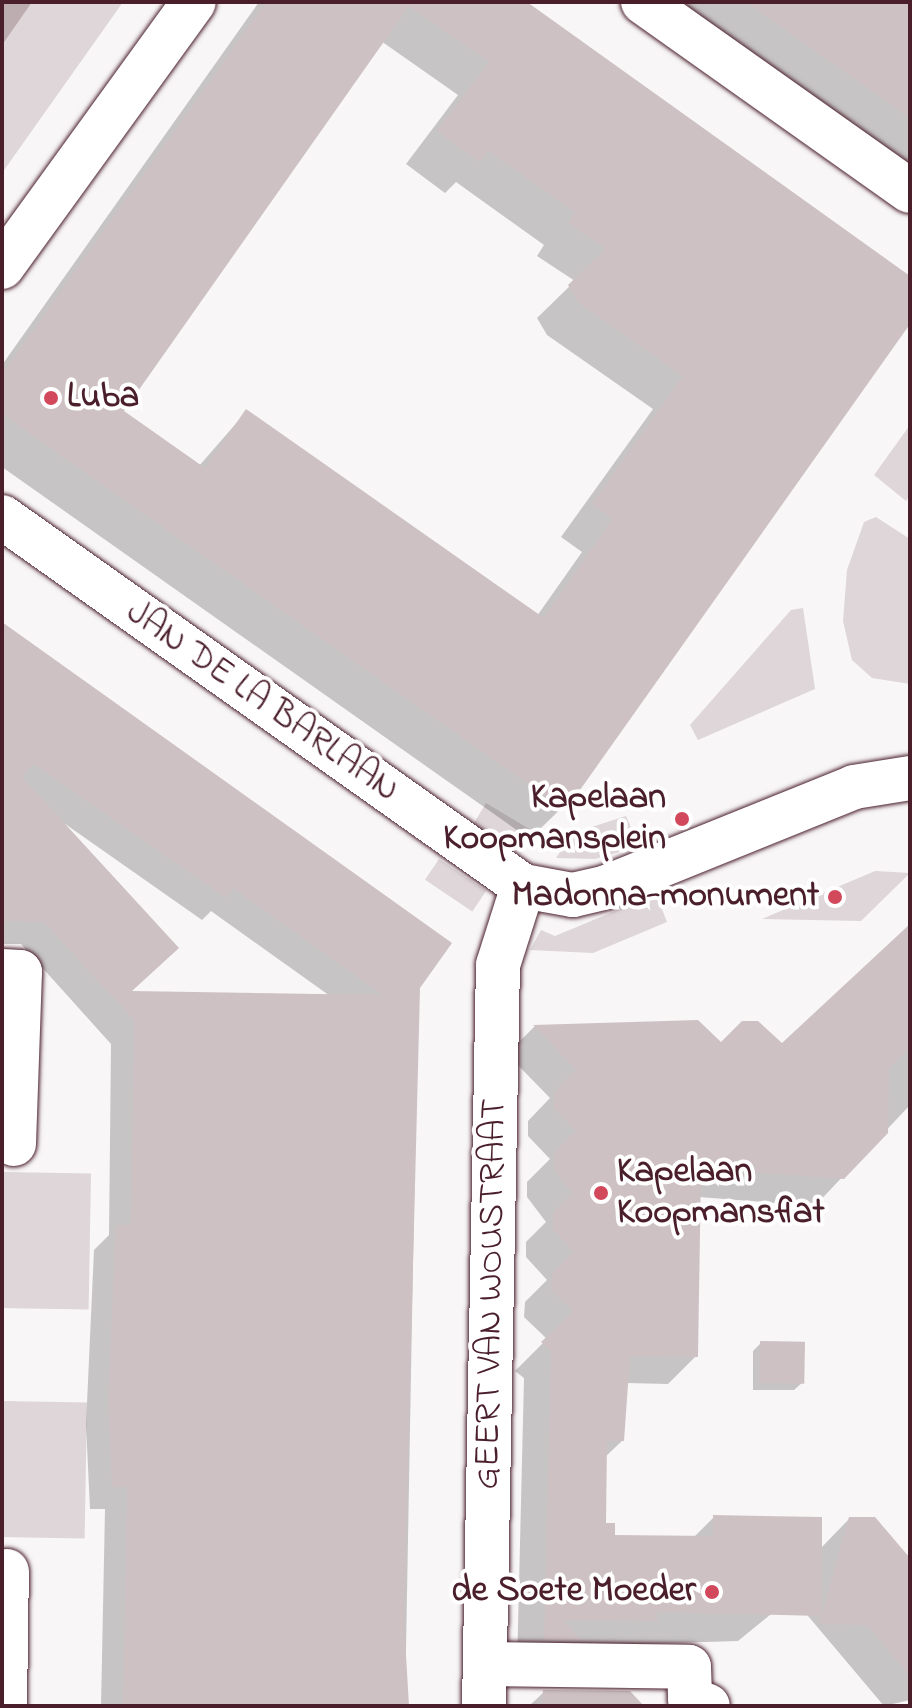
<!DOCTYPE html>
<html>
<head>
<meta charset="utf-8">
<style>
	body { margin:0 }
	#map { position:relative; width:912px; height:1708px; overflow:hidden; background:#f8f6f7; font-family:"Indie Flower",sans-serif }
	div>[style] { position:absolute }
	.green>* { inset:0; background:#ded6d9; transform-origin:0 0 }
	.water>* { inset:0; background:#bdadb0 }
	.shadow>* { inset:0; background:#0003 }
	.building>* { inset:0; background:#cdc1c4; transform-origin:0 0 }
	.roads { filter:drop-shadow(0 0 2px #4a1f2b) drop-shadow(0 0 2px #4a1f2b) }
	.street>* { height:44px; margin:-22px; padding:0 22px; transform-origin:22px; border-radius:22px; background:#fff }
	.dots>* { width:22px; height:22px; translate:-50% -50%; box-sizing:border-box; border:4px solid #fff; border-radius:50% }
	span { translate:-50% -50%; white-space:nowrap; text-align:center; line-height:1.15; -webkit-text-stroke:8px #fff; paint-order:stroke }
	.poi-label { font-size:36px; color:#4a1f2b; font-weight:700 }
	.left { translate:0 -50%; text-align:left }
	.right { translate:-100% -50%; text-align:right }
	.street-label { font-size:36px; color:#4a1f2b }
	.frame { position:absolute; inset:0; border:4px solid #4a1f2b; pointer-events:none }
</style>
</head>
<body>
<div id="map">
	<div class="green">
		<i style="clip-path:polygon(23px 2px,123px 2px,2px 173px,2px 32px)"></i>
		<i style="clip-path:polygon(910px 425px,910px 495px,906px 501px,874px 475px)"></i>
		<i style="clip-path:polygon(876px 517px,910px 539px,910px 684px,872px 678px,852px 660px,843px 621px,847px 570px,864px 522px)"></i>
		<i style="clip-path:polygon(803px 608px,815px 689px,698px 740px,690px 725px,791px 610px)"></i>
		<i style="left:486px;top:803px;width:55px;height:25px;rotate:31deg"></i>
		<i style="clip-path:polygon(626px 816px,639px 846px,595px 859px,556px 858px,573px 833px)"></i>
		<i style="left:439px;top:859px;width:57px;height:25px;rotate:34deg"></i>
		<i style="clip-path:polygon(875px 871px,910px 873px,861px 921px,762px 919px)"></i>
		<i style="clip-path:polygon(656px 894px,667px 922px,593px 953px,530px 950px,541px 930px,555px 936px)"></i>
		<i style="left:2px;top:1172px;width:89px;height:136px;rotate:1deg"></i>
		<i style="left:2px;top:1401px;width:85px;height:136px;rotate:1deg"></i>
	</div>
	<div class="water">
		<i style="clip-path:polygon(2px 2px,32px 2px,2px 45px)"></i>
	</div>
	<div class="shadow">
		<i style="clip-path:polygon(evenodd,259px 2px,522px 2px,910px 279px,910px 320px,574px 796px,541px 828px,518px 831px,2px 467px,2px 365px,259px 2px,381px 41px,458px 95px,406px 164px,445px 193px,456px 182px,544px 245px,537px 256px,575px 281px,537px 318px,547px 335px,653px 409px,561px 537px,582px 552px,537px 616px,246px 412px,199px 466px,121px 411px,381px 41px)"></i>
		<i style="clip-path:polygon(679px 2px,910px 2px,910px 165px)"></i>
		<i style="clip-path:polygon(2px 624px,418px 987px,405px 1706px,101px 1706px,105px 1509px,90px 1509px,86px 1425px,94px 1250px,109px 1235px,111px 1044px,21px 944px,2px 944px,2px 816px,129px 993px,330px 996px,211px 911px,202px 920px,11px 786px,2px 795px)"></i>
		<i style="clip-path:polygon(910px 925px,910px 1105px,815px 1206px,699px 1197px,696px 1356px,668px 1384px,626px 1383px,622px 1441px,605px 1457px,604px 1525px,613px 1537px,693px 1538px,714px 1517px,820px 1549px,849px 1519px,910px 1561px,910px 1700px,884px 1706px,792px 1597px,738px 1641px,574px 1646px,517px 1667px,524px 1378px,515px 1371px,547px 1339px,524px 1317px,525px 1302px,547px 1280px,526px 1257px,526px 1242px,546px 1222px,527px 1197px,527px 1182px,550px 1159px,528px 1136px,528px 1121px,550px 1098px,507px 1054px,534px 1027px,697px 1022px,721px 1044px,782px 1046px)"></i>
		<i style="clip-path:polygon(761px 1343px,803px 1382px,794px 1390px,753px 1390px,753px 1351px)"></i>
		<i style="clip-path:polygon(544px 1692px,630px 1706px,529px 1706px)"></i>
	</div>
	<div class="building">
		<i style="clip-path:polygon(evenodd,266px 2px,527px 2px,910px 276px,910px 324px,575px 797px,551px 800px,2px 414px,2px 374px,266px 2px,409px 6px,489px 62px,437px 131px,479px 162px,488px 151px,575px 212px,568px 223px,606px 249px,568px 285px,579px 303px,683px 376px,592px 504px,612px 519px,544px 618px,246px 409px,205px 468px,124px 411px,409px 6px)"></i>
		<i style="clip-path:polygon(746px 2px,910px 2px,910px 118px,808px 46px)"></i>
		<i style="clip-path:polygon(evenodd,2px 622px,452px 943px,420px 988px,404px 1621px,409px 1706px,123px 1706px,127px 1487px,112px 1487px,108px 1401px,116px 1225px,131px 1225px,134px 1020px,44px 922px,2px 921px,2px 622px,34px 764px,226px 898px,233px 888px,383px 995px,132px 991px,179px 948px,22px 777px,34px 764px)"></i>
		<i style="clip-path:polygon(910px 924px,910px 1048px,889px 1069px,888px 1133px,844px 1179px,701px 1168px,698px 1357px,630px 1356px,624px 1441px,607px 1441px,606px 1523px,615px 1523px,615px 1535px,713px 1536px,713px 1515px,822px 1517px,822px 1614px,849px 1517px,875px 1517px,910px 1558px,910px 1676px,867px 1625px,819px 1624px,821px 1616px,657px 1612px,657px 1621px,563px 1620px,582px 1640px,544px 1640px,551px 1351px,541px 1342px,574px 1311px,551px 1290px,552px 1273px,573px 1252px,553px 1229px,553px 1212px,572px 1194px,554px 1169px,554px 1152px,576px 1131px,554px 1108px,554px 1092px,576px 1070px,533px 1025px,698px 1020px,721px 1042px,742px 1021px,758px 1021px,782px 1043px)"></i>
		<i style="left:760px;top:1341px;width:45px;height:42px;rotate:1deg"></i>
		<i style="clip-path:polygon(543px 1690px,630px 1691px,644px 1706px,542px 1706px)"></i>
	</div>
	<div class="roads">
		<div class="street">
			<i style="left:643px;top:2px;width:327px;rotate:35.3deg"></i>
			<i style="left:2px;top:267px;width:327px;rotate:-54.1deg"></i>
			<i style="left:2px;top:517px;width:638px;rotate:35.31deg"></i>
			<i style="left:523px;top:886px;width:51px;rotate:10.2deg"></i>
			<i style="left:573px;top:895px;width:35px;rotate:-13deg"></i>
			<i style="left:607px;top:887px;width:266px;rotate:-22deg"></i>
			<i style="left:854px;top:787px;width:57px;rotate:-9.1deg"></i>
			<i style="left:2px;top:971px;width:18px;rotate:3deg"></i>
			<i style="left:20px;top:972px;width:172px;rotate:92deg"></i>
			<i style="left:485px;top:1664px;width:204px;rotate:0.8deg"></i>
			<i style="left:689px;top:1667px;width:32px;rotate:88deg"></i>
			<i style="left:690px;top:1699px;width:19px;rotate:21deg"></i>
			<i style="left:5px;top:1706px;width:135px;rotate:-89.2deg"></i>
			<i style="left:484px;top:1706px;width:741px;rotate:-88.92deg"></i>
			<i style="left:498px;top:965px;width:83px;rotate:-72.4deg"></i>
		</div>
	</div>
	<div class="dots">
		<i style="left:51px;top:398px;background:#d1495b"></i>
		<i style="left:682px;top:819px;background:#d1495b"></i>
		<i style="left:835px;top:897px;background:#d1495b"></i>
		<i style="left:601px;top:1193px;background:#d1495b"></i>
		<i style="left:712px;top:1592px;background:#d1495b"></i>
	</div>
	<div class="poi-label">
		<span class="left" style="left:67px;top:398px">Luba</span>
		<span class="right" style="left:666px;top:819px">Kapelaan<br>Koopmansplein</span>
		<span class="right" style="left:819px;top:897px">Madonna-monument</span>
		<span class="left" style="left:617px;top:1193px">Kapelaan<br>Koopmansflat</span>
		<span class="right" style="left:696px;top:1592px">de Soete Moeder</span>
	</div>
	<div class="street-label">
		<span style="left:262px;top:702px;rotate:35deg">JAN DE LA BARLAAN</span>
		<span style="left:492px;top:1294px;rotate:-89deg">GEERT VAN WOUSTRAAT</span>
	</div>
	<div class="frame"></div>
</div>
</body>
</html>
